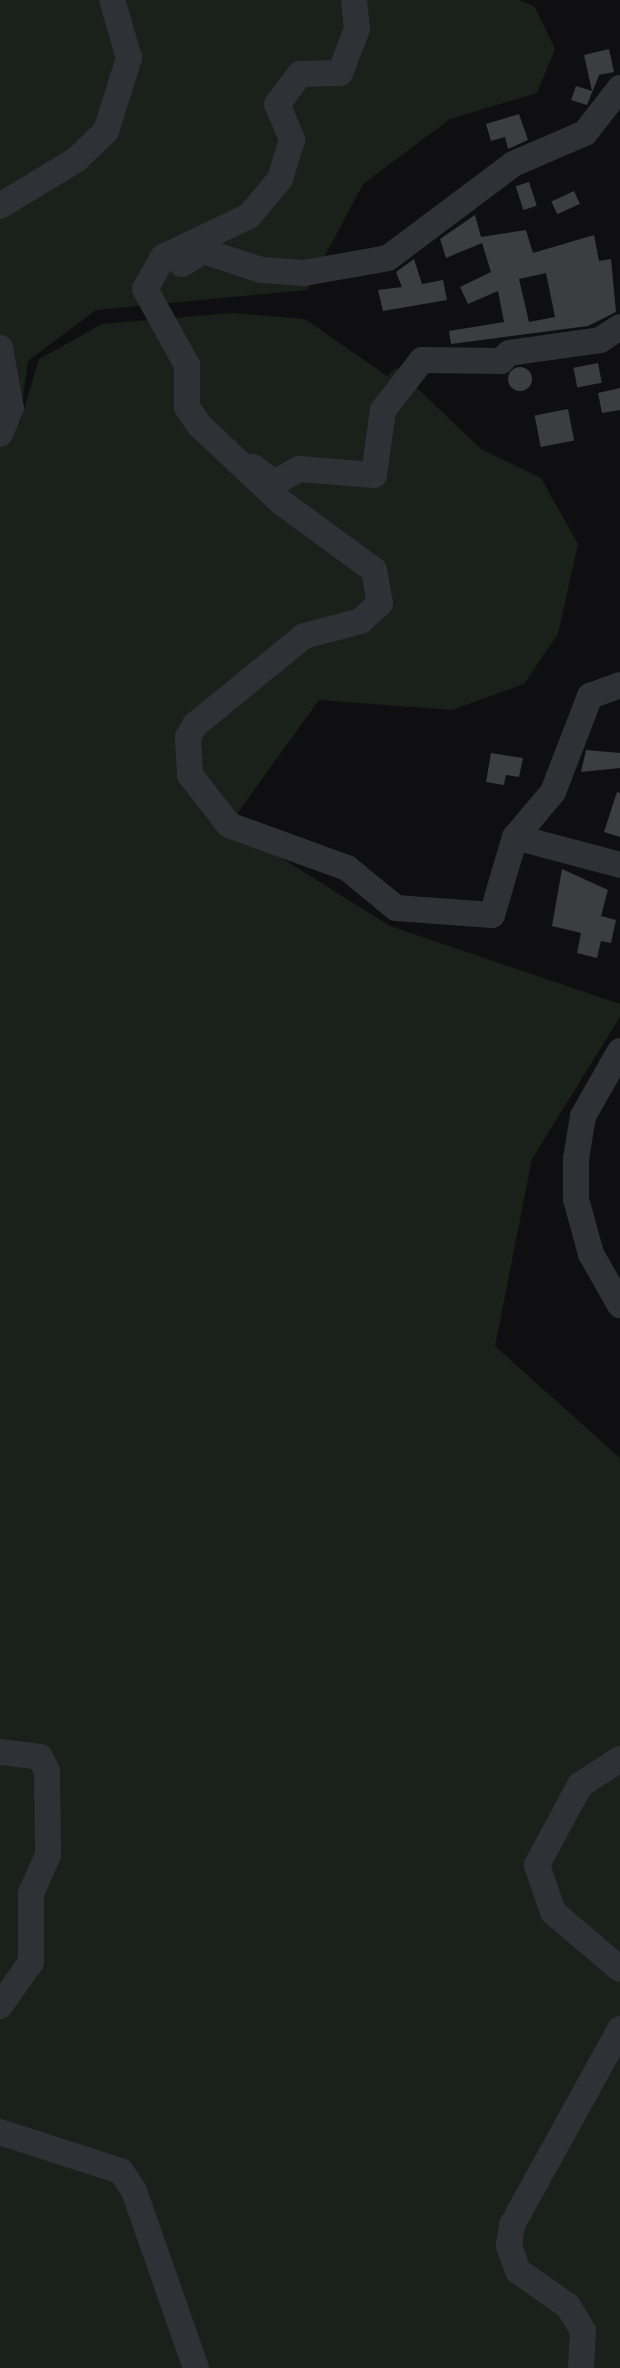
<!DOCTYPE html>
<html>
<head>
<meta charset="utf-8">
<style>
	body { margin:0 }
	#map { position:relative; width:620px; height:2368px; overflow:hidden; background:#0f0f11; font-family:Inter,sans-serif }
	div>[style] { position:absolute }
	.green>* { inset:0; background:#19211a }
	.building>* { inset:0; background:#3b3d41; transform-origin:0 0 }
	.round { border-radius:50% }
	.minor>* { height:26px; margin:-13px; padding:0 13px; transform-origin:13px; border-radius:13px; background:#303136 }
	span { translate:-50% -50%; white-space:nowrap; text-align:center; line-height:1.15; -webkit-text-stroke:7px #0a0a0c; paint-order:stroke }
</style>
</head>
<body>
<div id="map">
	<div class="green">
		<i style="clip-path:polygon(0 0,519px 0,535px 7px,555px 49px,537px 93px,450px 119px,363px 184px,307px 290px,96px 310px,28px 361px,19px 426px,39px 359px,102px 324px,232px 313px,305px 319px,387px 376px,396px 368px,481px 449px,541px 478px,578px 544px,558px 634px,524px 684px,452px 710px,319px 700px,229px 825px,390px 926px,620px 1004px,620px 1017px,532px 1159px,495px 1346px,620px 1458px,620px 2368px,0 2368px)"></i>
	</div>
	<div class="building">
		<i style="clip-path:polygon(609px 49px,614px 72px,599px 75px,587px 105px,571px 100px,576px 86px,592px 91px,584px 55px)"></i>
		<i style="clip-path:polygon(519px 114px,528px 140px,508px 149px,505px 137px,491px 141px,486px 124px)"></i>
		<i style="left:529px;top:182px;width:25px;height:14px;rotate:72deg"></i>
		<i style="left:574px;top:191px;width:14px;height:25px;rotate:65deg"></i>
		<i style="clip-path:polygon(evenodd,475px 215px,481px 237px,526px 230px,533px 253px,594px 235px,599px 261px,611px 259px,616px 312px,588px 326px,451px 344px,449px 331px,504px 322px,498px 291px,468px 304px,460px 287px,491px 272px,482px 243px,446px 258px,440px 239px,475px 215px,546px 273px,555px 317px,529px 322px,519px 279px,546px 273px)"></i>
		<i style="clip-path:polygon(414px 259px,422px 284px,443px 280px,447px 300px,383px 311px,378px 290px,402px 287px,396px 272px)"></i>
		<i style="left:598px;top:363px;width:20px;height:25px;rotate:79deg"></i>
		<i class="round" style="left:508px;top:367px;width:24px;height:24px"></i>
		<i style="clip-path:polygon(620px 388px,620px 410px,602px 413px,598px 393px)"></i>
		<i style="left:568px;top:409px;width:32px;height:34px;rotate:79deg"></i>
		<i style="clip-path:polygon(586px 750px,620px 753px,620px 768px,581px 772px)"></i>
		<i style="clip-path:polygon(491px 753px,523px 758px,519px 777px,506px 775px,504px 785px,486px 782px)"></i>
		<i style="clip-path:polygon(617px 792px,620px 793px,620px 837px,604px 832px)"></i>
		<i style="clip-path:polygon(562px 869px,608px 890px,601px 916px,616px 920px,611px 943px,601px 941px,597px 958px,577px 953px,581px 933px,552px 926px)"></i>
	</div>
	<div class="minor">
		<i style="left:354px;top:0;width:29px;rotate:84deg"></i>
		<i style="left:357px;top:29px;width:47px;rotate:111.1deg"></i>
		<i style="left:340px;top:73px;width:40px;rotate:178.6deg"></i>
		<i style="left:300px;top:74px;width:38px;rotate:127deg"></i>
		<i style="left:277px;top:104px;width:39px;rotate:67deg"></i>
		<i style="left:292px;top:140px;width:41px;rotate:107.1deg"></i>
		<i style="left:280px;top:179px;width:48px;rotate:130deg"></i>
		<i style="left:249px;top:216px;width:95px;rotate:154.5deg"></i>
		<i style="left:163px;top:257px;width:37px;rotate:119deg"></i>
		<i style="left:145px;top:289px;width:87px;rotate:61.1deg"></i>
		<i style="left:187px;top:365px;width:42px;rotate:90deg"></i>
		<i style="left:187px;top:407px;width:22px;rotate:56deg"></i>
		<i style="left:199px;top:425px;width:112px;rotate:43.2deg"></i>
		<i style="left:281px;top:502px;width:115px;rotate:36.2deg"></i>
		<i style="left:374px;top:570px;width:34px;rotate:80deg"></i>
		<i style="left:380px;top:603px;width:26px;rotate:137deg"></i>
		<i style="left:361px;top:621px;width:59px;rotate:165.3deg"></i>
		<i style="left:304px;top:636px;width:141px;rotate:140.8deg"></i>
		<i style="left:195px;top:725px;width:14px;rotate:120deg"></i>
		<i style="left:188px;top:737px;width:38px;rotate:87deg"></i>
		<i style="left:190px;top:775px;width:63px;rotate:52deg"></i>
		<i style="left:229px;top:825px;width:126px;rotate:20deg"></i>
		<i style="left:347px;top:868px;width:63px;rotate:39.2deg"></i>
		<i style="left:396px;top:908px;width:96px;rotate:4.2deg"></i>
		<i style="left:492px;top:915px;width:81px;rotate:-73.6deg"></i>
		<i style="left:515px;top:837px;width:59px;rotate:-49.8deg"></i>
		<i style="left:553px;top:792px;width:103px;rotate:-68.9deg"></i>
		<i style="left:590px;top:696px;width:32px;rotate:-20deg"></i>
		<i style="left:0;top:206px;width:89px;rotate:-31.2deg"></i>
		<i style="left:76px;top:160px;width:42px;rotate:-44deg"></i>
		<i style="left:106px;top:131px;width:77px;rotate:-72.5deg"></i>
		<i style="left:129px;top:58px;width:60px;rotate:-106.3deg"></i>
		<i style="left:182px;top:264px;width:25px;rotate:-32deg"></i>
		<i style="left:203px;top:251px;width:61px;rotate:18.1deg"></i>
		<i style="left:261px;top:270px;width:43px;rotate:4deg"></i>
		<i style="left:304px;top:273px;width:85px;rotate:-10.1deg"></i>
		<i style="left:388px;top:258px;width:156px;rotate:-36.9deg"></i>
		<i style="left:513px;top:164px;width:78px;rotate:-23.3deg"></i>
		<i style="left:585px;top:133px;width:57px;rotate:-52.1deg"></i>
		<i style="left:0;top:348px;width:61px;rotate:79.6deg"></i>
		<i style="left:11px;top:408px;width:28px;rotate:113deg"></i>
		<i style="left:253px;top:467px;width:26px;rotate:37deg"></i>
		<i style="left:274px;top:483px;width:29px;rotate:-29deg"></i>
		<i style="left:299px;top:469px;width:75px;rotate:4.6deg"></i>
		<i style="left:374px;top:475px;width:66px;rotate:-82.1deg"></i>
		<i style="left:383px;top:410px;width:63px;rotate:-52deg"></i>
		<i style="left:422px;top:360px;width:79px;rotate:0.7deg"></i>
		<i style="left:501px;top:361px;width:11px;rotate:-45deg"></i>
		<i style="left:509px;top:353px;width:92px;rotate:-8.1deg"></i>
		<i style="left:600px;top:340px;width:24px;rotate:-33deg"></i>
		<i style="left:515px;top:837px;width:109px;rotate:14.9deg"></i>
		<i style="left:620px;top:1051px;width:75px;rotate:119.6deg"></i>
		<i style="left:583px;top:1116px;width:44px;rotate:99.2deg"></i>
		<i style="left:576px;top:1159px;width:40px;rotate:90deg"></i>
		<i style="left:576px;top:1199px;width:57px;rotate:74.7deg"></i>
		<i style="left:591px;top:1254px;width:59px;rotate:60.4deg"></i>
		<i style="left:0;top:1752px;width:40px;rotate:7.1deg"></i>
		<i style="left:40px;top:1757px;width:16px;rotate:63deg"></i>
		<i style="left:47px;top:1771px;width:84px;rotate:89.3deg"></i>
		<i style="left:48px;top:1855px;width:42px;rotate:114.1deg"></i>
		<i style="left:31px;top:1893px;width:69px;rotate:90deg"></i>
		<i style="left:31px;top:1962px;width:54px;rotate:125.2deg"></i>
		<i style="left:620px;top:1759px;width:48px;rotate:147deg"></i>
		<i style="left:580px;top:1785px;width:91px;rotate:118.3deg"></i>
		<i style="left:537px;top:1865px;width:50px;rotate:71.2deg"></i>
		<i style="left:553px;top:1912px;width:88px;rotate:40.4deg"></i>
		<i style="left:0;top:2132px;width:127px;rotate:17.9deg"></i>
		<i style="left:121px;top:2171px;width:24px;rotate:57deg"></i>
		<i style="left:134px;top:2191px;width:188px;rotate:70.7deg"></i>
		<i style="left:581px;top:2368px;width:37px;rotate:-87deg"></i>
		<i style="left:583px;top:2331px;width:29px;rotate:-121deg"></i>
		<i style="left:568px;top:2306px;width:61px;rotate:-145deg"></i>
		<i style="left:518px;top:2271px;width:27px;rotate:-110deg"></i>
		<i style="left:509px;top:2246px;width:21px;rotate:-82deg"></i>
		<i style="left:512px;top:2225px;width:224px;rotate:-61.1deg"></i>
	</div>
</div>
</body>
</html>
